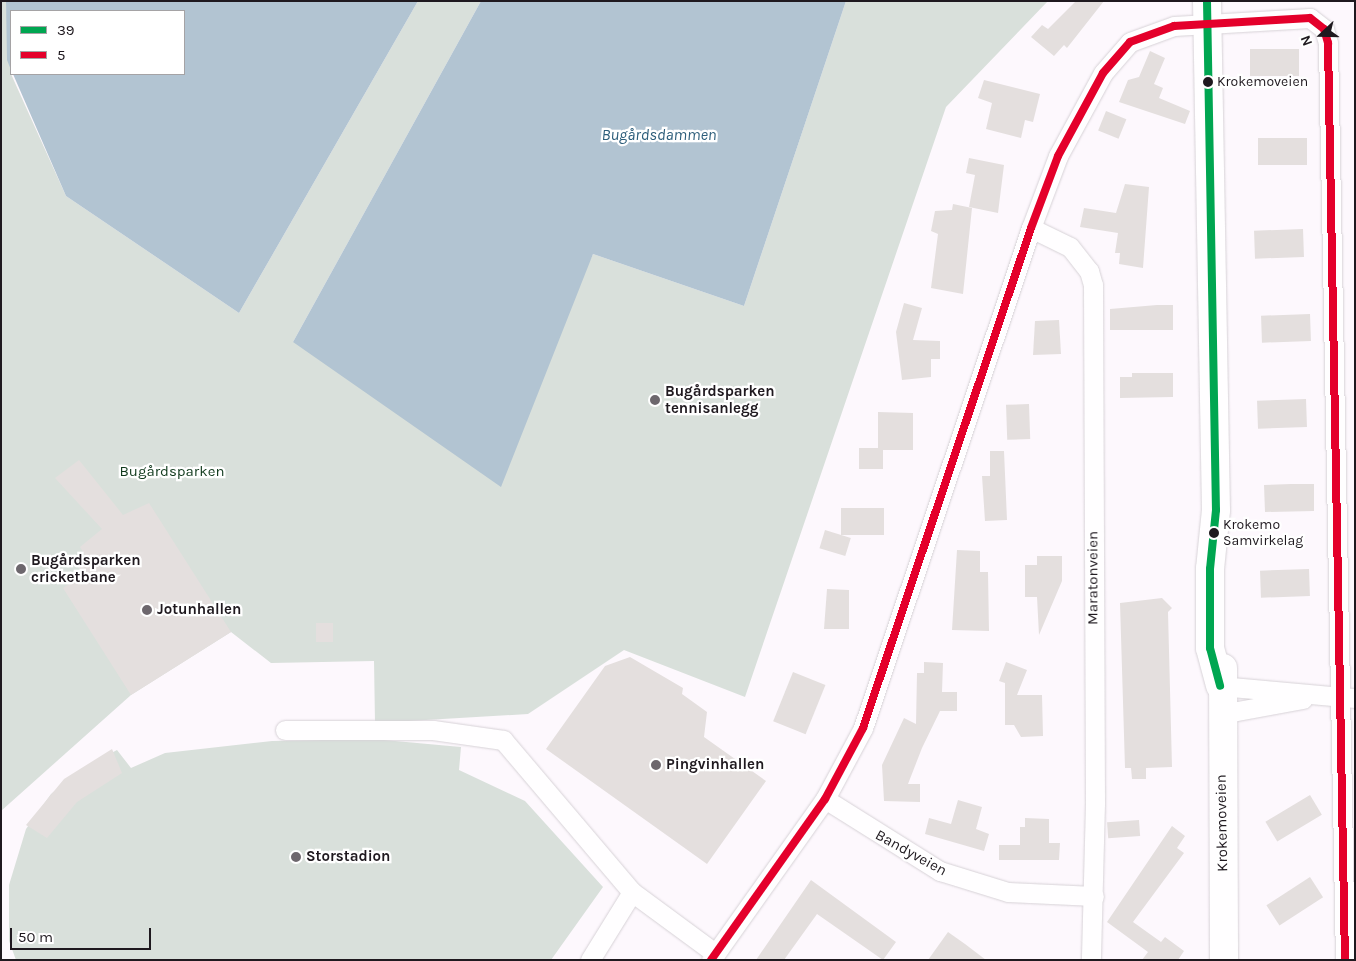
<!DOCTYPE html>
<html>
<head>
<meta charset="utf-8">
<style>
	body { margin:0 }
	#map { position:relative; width:1356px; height:961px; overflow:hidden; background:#fdf8fd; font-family:Karla,sans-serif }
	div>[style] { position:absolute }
	.green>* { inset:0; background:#d9e0db }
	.water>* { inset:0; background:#b2c4d2 }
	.building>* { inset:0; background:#e4dfde; transform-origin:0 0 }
	.roads { filter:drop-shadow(0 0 1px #d7d2d7) drop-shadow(0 0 1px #d7d2d7) }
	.minor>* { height:19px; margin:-9.5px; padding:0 9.5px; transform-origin:9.5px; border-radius:9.5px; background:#fffeff }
	.secondary>* { height:28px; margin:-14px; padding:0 14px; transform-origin:14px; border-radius:14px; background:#fffeff }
	.bus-1>* { height:8px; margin:-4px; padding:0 4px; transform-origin:4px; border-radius:4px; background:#00a651 }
	.bus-2>* { height:8px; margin:-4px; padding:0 4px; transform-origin:4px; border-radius:4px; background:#e4002b }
	.dots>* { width:14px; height:14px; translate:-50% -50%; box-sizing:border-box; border:2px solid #fff; border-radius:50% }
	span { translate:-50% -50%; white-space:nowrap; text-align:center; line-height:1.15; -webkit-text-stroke:4.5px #fff; paint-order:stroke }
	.bus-label { font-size:14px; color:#1f191f }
	.left { translate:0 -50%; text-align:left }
	.poi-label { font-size:15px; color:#1f191f; font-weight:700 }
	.park-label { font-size:15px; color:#103a1c }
	.street-label { font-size:15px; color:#1f191f }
	.water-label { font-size:16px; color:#2c5d7a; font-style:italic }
	.frame { position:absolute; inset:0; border:2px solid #1f191f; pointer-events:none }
	.legend { position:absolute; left:10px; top:10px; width:175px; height:65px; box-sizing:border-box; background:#fff; border:1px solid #a5a3a5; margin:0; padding:6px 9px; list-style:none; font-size:15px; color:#1f191f }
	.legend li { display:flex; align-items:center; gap:10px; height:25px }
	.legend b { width:25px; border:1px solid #a5a3a5 }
	.north { position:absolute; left:1296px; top:10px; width:50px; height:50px; -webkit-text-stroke:4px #fff; paint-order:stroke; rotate:249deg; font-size:14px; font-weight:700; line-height:20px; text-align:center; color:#1f191f }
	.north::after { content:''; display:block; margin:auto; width:18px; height:22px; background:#1f191f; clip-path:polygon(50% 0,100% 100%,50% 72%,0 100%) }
	.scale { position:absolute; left:10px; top:928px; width:141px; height:22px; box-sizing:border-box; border:2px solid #1f191f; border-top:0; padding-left:6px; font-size:15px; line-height:18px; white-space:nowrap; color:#1f191f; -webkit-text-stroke:4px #fff; paint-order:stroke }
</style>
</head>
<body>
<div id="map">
	<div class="green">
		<i style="clip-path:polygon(1px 1px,6px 1px,11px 74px,66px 196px,239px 313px,418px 1px,481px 1px,293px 342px,581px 279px,593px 254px,744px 306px,846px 1px,1048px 1px,946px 107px,745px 697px,624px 650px,528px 714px,375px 723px,374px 661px,271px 663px,231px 632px,131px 695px,1px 811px)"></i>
		<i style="clip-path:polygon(373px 739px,461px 747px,459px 770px,525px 801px,603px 887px,551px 960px,16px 960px,9px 941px,9px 885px,26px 829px,51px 794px,81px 769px,117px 750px,131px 768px,165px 753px,272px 741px)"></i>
	</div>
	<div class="water">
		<i style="clip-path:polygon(6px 1px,418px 1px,239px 313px,66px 196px,13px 74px,184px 74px,184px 11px,11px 11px,11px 70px,7px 60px)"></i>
		<i style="clip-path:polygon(481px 1px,846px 1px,744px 306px,593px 254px,501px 487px,293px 342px)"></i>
	</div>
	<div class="building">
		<i style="clip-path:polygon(1076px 1px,1104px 1px,1067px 48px,1064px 45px,1054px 56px,1031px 37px,1042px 25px,1048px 29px)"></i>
		<i style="left:1250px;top:49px;width:49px;height:27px"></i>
		<i style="clip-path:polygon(1150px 51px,1165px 58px,1154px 84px,1163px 88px,1159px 98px,1190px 111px,1185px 124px,1119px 102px,1128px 80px,1139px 77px)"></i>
		<i style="clip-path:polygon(984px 80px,1040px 94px,1033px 122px,1025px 120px,1021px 138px,986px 129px,992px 103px,978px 98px)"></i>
		<i style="left:1106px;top:111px;width:22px;height:21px;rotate:22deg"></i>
		<i style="left:1258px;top:138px;width:49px;height:27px"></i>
		<i style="clip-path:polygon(969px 158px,1004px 165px,998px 213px,969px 207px,975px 175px,966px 173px)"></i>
		<i style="clip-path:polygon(1125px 184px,1149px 187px,1143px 268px,1119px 264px,1120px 253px,1115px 253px,1118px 233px,1080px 227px,1084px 208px,1116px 213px)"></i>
		<i style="clip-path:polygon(953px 204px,972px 208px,963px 294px,931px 288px,938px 234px,931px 231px,935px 211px,952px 210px)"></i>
		<i style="left:1303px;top:229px;width:28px;height:49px;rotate:88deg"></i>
		<i style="clip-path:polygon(904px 303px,922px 308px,913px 340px,940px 341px,940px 359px,931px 359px,931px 377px,902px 380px,896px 332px)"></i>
		<i style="clip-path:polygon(1157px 305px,1173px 305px,1173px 330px,1110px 330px,1110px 309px)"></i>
		<i style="left:1310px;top:314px;width:27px;height:49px;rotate:88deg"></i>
		<i style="clip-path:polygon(1059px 320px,1061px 354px,1033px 355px,1035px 321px)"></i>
		<i style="clip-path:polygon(1132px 373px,1173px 373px,1173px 397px,1120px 398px,1120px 377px,1132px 377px)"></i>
		<i style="left:1306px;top:399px;width:28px;height:49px;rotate:88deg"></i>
		<i style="left:1029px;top:404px;width:35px;height:23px;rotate:88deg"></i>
		<i style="clip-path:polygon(878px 412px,913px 413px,913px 450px,883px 450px,883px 469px,859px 469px,859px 448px,878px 448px)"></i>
		<i style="clip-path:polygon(990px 451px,1004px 451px,1007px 520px,985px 521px,982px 476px,990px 476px)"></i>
		<i style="clip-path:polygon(79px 460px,123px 515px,149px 503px,231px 632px,131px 695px,63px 588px,83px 575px,78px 566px,88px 560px,80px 547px,102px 529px,55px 478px)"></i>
		<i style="clip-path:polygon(1291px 484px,1314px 484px,1314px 511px,1265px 512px,1264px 485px)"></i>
		<i style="left:841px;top:508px;width:43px;height:27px"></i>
		<i style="left:825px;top:530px;width:27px;height:19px;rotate:17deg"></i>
		<i style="clip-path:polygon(957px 550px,980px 551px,980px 572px,988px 572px,989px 631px,952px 630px)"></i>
		<i style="clip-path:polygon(1037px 556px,1062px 556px,1062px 581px,1039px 635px,1037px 597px,1025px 597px,1025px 565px,1037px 565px)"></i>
		<i style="left:1309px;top:569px;width:27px;height:49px;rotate:88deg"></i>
		<i style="clip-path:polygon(827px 589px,849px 590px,849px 629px,824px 629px)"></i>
		<i style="clip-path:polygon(1162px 598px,1172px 608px,1168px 612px,1172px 767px,1146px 768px,1146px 779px,1132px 779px,1131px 768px,1125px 768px,1120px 603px)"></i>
		<i style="left:316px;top:623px;width:17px;height:19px"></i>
		<i style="clip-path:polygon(630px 657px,683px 688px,682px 694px,707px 712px,704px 737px,766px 781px,707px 864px,546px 749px,605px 666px)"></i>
		<i style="clip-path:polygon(924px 662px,943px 663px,942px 692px,957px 692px,957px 711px,940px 711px,922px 748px,908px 784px,920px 784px,920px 802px,884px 801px,882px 765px,904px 718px,916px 724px,917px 673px,924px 673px)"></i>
		<i style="clip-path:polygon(1006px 662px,1027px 670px,1017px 695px,1042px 695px,1043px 736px,1021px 737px,1014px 725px,1005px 725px,1005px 683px,999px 681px)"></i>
		<i style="left:793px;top:672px;width:35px;height:53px;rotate:22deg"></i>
		<i style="clip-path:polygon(112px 749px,122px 773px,77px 802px,47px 838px,26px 825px,64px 779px)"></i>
		<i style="left:1310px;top:795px;width:23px;height:52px;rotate:59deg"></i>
		<i style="clip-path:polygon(958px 800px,982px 807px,976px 829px,989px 834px,984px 851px,925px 834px,929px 818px,951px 824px)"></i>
		<i style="clip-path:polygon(1025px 818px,1049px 819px,1049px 843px,1060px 843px,1059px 860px,999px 860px,999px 845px,1020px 845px,1020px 827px,1025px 827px)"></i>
		<i style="left:1139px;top:820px;width:16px;height:32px;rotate:86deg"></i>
		<i style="clip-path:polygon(1172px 826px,1185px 836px,1177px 848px,1184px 853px,1133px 922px,1161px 942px,1165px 937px,1184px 951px,1178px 960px,1142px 960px,1148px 952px,1107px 922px)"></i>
		<i style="left:1310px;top:877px;width:24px;height:52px;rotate:57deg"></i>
		<i style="clip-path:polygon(811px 880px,896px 942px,883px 960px,817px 914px,784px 960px,756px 960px)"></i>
		<i style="clip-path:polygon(948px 932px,965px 944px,986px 960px,928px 960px)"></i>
	</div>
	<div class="roads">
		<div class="minor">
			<i style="left:1031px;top:228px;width:43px;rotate:26deg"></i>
			<i style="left:1070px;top:247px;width:31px;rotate:52deg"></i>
			<i style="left:1089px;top:271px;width:15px;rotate:74deg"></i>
			<i style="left:1093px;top:285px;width:518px;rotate:89.78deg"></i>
			<i style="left:1095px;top:803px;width:157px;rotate:91.5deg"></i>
			<i style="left:1220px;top:686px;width:136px;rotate:5.1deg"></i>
			<i style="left:1221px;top:714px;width:83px;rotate:-10.4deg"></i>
			<i style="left:285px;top:730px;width:148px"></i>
			<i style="left:433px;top:730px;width:71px;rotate:8.1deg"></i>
			<i style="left:503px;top:740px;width:199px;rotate:49.7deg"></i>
			<i style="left:632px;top:892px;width:104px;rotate:36.4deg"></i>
			<i style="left:825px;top:799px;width:136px;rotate:32.1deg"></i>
			<i style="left:940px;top:871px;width:71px;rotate:17.2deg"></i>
			<i style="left:1008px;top:892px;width:86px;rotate:2.7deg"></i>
			<i style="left:590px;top:960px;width:80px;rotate:-58.3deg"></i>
			<i style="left:711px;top:960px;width:197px;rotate:-54.7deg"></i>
			<i style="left:825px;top:799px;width:81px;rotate:-61.8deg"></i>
			<i style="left:863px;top:728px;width:527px;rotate:-71.43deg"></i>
			<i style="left:1031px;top:228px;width:77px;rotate:-69.4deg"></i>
			<i style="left:1058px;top:156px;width:94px;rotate:-61.5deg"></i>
			<i style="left:1103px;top:73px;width:41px;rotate:-48.9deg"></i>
			<i style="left:1130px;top:42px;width:47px;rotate:-20deg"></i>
			<i style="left:1174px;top:26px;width:136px;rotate:-3.4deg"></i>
			<i style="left:1310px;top:18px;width:18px;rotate:38deg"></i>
			<i style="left:1324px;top:29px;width:15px;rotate:74deg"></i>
			<i style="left:1328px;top:43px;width:917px;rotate:88.94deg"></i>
		</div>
		<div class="secondary">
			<i style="left:1207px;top:1px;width:509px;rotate:88.99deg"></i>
			<i style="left:1216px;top:510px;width:59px;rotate:95.8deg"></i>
			<i style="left:1210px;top:569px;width:79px;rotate:90deg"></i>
			<i style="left:1210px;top:648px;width:39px;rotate:75deg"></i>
			<i style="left:1223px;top:668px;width:292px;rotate:89.8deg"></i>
		</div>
	</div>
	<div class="bus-1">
		<i style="left:1207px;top:1px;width:509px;rotate:88.99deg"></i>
		<i style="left:1216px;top:510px;width:59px;rotate:95.8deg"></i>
		<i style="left:1210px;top:569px;width:79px;rotate:90deg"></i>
		<i style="left:1210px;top:648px;width:39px;rotate:75deg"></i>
	</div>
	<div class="bus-2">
		<i style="left:711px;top:960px;width:197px;rotate:-54.7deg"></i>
		<i style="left:825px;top:799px;width:81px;rotate:-61.8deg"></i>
		<i style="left:863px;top:728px;width:527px;rotate:-71.43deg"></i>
		<i style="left:1031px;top:228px;width:77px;rotate:-69.4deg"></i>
		<i style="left:1058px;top:156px;width:94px;rotate:-61.5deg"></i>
		<i style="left:1103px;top:73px;width:41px;rotate:-48.9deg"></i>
		<i style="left:1130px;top:42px;width:47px;rotate:-20deg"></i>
		<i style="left:1174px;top:26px;width:136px;rotate:-3.4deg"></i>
		<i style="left:1310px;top:18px;width:18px;rotate:38deg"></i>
		<i style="left:1324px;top:29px;width:15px;rotate:74deg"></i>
		<i style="left:1328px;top:43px;width:917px;rotate:88.94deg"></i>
	</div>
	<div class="dots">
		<i style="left:1208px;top:82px;background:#1f191f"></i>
		<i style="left:655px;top:400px;background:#6d676d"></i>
		<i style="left:1214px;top:533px;background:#1f191f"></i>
		<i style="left:21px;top:569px;background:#6d676d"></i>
		<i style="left:147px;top:610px;background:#6d676d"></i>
		<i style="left:656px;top:765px;background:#6d676d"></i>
		<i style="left:296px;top:857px;background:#6d676d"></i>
	</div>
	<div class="bus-label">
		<span class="left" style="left:1217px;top:82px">Krokemoveien</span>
		<span class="left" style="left:1223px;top:533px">Krokemo<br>Samvirkelag</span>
	</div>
	<div class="poi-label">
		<span class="left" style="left:665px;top:400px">Bugårdsparken<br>tennisanlegg</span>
		<span class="left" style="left:31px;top:569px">Bugårdsparken<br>cricketbane</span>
		<span class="left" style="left:157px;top:610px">Jotunhallen</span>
		<span class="left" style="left:666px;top:765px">Pingvinhallen</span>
		<span class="left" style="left:306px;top:857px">Storstadion</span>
	</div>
	<div class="park-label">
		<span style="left:172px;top:472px">Bugårdsparken</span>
	</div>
	<div class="street-label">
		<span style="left:1093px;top:578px;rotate:-90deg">Maratonveien</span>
		<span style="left:1222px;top:823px;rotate:-91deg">Krokemoveien</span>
		<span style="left:911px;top:853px;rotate:29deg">Bandyveien</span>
	</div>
	<div class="water-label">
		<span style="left:659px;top:135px">Bugårdsdammen</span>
	</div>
	<div class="frame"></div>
	<ul class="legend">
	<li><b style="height:6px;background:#00a651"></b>39</li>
	<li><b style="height:6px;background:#e4002b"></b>5</li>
	</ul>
	<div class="north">N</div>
	<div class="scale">50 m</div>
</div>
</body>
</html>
